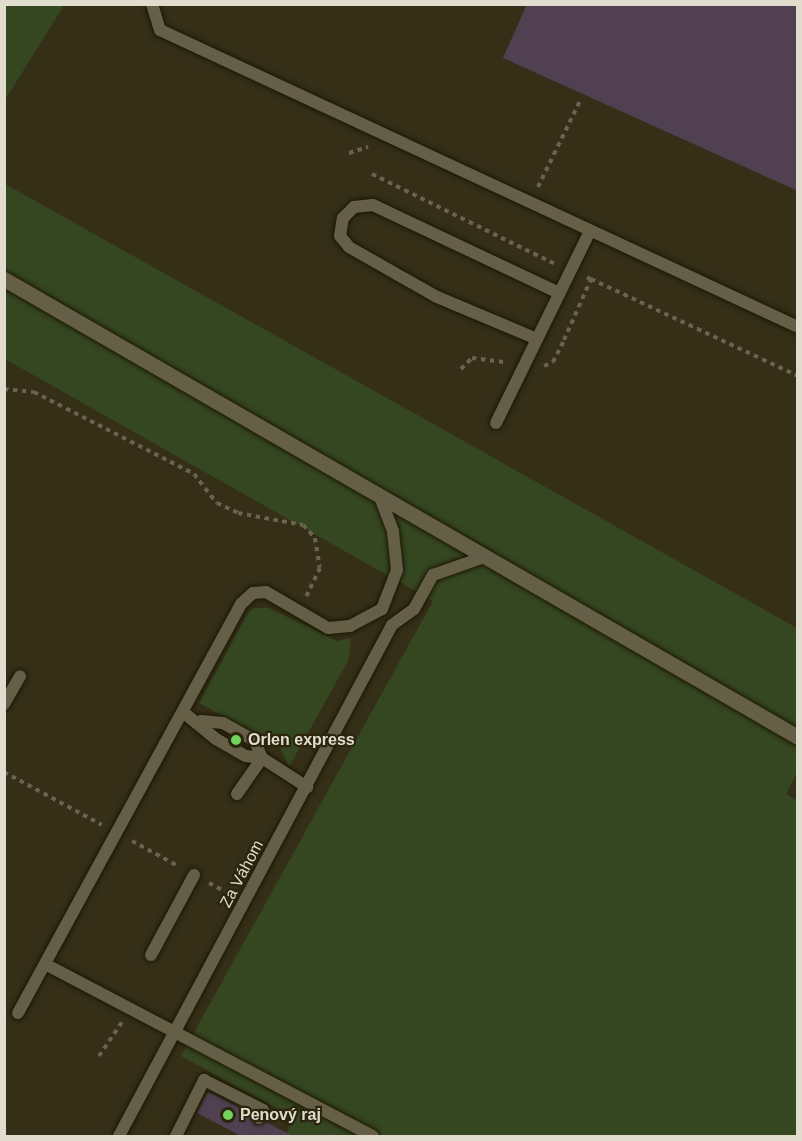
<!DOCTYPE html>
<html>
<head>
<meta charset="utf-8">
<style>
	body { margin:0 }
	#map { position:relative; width:802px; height:1141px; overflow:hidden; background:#352f18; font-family:Helvetica,sans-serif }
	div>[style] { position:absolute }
	.green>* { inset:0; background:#354721 }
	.building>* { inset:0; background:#504052 }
	.path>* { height:4px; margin-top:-2px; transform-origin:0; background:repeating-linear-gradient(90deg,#69634f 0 4.5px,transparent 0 9px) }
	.roads { filter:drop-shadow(0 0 2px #1c1702) drop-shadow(0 0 2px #1c1702) }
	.service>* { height:12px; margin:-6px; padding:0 6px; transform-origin:6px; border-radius:6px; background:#665f47 }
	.secondary>* { height:15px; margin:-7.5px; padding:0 7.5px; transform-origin:7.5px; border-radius:7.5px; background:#665f47 }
	.dots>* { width:16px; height:16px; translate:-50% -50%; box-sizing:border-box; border:3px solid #2b250e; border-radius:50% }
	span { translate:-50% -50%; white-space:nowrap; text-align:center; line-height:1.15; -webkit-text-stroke:4.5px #2b250e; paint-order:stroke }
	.poi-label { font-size:16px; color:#e0dcce; font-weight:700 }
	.left { translate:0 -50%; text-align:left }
	.street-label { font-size:16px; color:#e0dcce }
	.frame { position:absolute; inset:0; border:6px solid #e0dcce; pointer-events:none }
</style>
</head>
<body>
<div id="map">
	<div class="green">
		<i style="clip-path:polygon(5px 4px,64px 5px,5px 100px,4px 5px)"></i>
		<i style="clip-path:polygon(5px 184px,797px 628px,797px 773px,786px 794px,798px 801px,797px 1136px,285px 1136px,295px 1118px,181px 1056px,433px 601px,5px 359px)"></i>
		<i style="clip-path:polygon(255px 608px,269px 608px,337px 641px,351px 638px,349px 659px,289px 767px,280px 747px,199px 703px,249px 611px)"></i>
	</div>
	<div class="building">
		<i style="clip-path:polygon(527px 4px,798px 4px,798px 191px,503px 58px)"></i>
		<i style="clip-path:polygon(208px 1092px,252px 1114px,255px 1125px,266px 1122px,294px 1137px,243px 1137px,197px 1113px)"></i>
	</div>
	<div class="path">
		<i style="left:349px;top:153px;width:20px;rotate:-18deg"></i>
		<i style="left:372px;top:174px;width:204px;rotate:26.2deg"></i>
		<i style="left:538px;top:187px;width:96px;rotate:-64deg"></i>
		<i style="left:591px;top:279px;width:229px;rotate:25.1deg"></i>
		<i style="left:544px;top:366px;width:10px;rotate:-24deg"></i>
		<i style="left:553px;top:362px;width:25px;rotate:-63deg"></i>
		<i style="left:564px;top:340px;width:67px;rotate:-66.1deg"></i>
		<i style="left:591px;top:279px;width:5px;rotate:-158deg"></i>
		<i style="left:461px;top:369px;width:16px;rotate:-45deg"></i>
		<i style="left:472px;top:358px;width:34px;rotate:7deg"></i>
		<i style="left:4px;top:389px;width:30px;rotate:6deg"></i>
		<i style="left:34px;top:392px;width:180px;rotate:27.1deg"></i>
		<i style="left:194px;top:474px;width:37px;rotate:52deg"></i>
		<i style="left:217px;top:503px;width:23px;rotate:25deg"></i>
		<i style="left:238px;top:513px;width:66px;rotate:10.5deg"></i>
		<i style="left:303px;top:525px;width:18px;rotate:47deg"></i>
		<i style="left:315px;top:538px;width:30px;rotate:81deg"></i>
		<i style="left:320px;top:568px;width:32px;rotate:116deg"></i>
		<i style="left:4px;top:772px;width:111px;rotate:28.4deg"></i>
		<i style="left:132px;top:841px;width:52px;rotate:28.5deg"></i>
		<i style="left:209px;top:883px;width:17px;rotate:28deg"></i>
		<i style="left:99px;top:1056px;width:41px;rotate:-55.9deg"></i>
	</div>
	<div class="roads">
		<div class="service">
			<i style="left:152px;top:4px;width:27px;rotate:73deg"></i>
			<i style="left:160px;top:30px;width:704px;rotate:24.96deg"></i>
			<i style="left:537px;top:339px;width:108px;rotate:-157.2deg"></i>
			<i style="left:437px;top:297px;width:101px;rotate:-150.4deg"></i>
			<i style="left:349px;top:247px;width:14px;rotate:-129deg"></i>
			<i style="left:340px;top:236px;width:18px;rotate:-81deg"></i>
			<i style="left:343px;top:218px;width:16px;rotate:-45deg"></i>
			<i style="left:354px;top:207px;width:19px;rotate:-6deg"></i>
			<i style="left:373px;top:205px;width:206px;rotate:25.3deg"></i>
			<i style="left:496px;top:423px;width:212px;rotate:-63.9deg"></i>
			<i style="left:4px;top:704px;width:32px;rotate:-60deg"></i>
			<i style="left:183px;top:712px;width:43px;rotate:39.3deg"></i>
			<i style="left:216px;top:739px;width:34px;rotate:30deg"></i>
			<i style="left:246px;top:756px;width:16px;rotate:7deg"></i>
			<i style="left:262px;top:758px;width:54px;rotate:32.8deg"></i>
			<i style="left:201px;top:721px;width:22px;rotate:5deg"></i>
			<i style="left:223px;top:723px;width:37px;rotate:29deg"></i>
			<i style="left:255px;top:741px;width:18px;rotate:68deg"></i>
			<i style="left:237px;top:794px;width:44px;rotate:-55.2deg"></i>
			<i style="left:151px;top:955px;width:91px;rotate:-61.7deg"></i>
			<i style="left:47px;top:965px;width:368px;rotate:27.7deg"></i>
			<i style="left:18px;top:1013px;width:466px;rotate:-61.4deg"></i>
			<i style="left:241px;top:604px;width:16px;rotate:-43deg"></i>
			<i style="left:253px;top:593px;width:13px;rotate:-4deg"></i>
			<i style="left:266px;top:592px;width:72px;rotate:30.1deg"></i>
			<i style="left:328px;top:628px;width:22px;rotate:-5deg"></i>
			<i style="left:350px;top:626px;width:36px;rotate:-28deg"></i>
			<i style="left:382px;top:609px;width:42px;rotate:-69deg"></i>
			<i style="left:397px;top:570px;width:39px;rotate:-96deg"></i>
			<i style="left:393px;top:531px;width:39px;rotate:-111deg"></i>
			<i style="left:119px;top:1136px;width:579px;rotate:-61.89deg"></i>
			<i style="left:392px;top:625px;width:27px;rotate:-36deg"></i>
			<i style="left:414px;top:609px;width:39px;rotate:-61deg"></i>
			<i style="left:433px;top:575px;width:57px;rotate:-19.4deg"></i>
			<i style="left:176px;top:1136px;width:63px;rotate:-63.4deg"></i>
			<i style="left:204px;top:1080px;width:66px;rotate:27deg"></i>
			<i style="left:263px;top:1110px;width:9px;rotate:117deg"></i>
		</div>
		<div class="secondary">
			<i style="left:4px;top:279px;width:917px;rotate:29.98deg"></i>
		</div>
	</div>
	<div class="dots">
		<i style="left:236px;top:740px;background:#72d25d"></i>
		<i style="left:228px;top:1115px;background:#72d25d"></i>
	</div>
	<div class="poi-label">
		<span class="left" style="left:248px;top:740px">Orlen express</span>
		<span class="left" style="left:240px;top:1115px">Penový raj</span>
	</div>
	<div class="street-label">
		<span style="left:242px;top:874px;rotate:-62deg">Za Váhom</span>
	</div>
	<div class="frame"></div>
</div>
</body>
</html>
